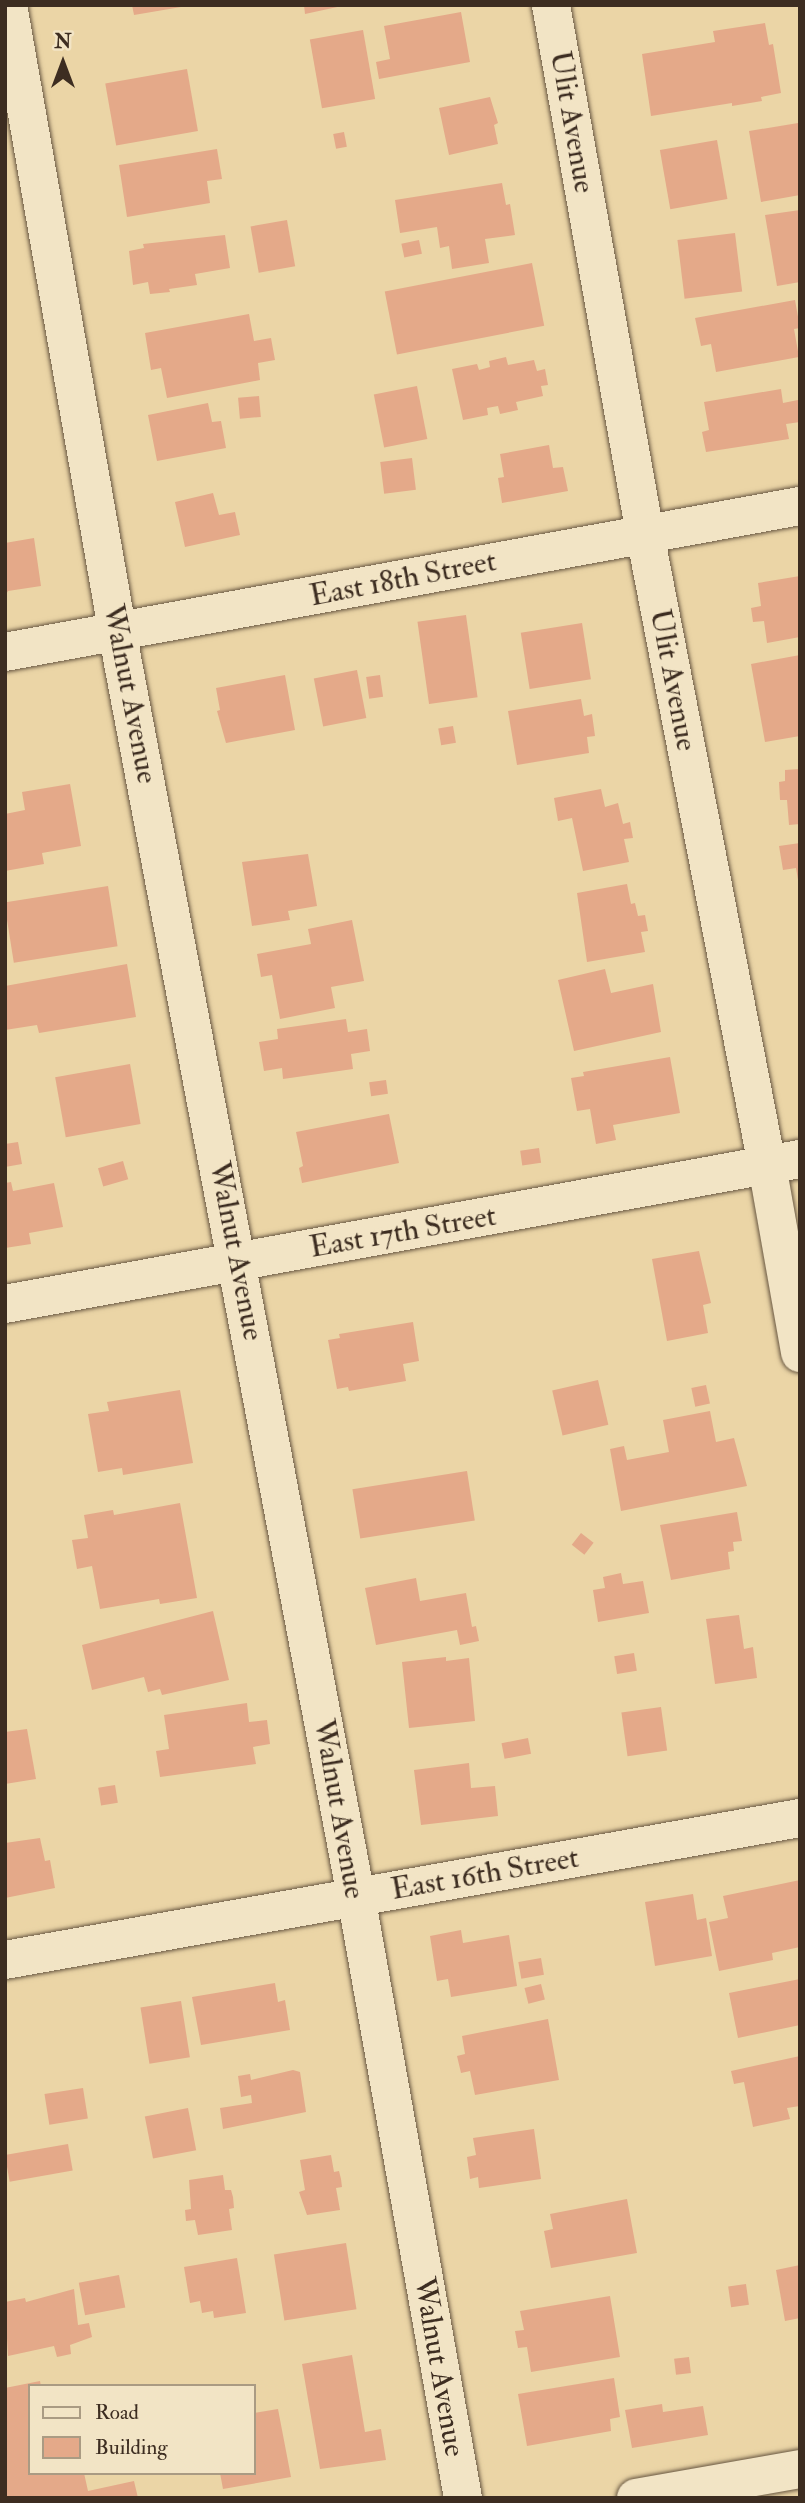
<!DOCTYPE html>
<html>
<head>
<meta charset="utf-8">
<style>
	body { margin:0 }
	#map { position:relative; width:805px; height:2503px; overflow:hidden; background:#ebd5a6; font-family:"IM FELL Double Pica",serif }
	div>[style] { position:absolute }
	.building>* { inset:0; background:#e4a989; transform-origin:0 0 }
	.roads { filter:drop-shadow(0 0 2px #685742) drop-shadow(0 0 2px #685742) }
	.street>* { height:38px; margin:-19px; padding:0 19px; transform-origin:19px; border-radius:19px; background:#f2e4c5 }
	span { translate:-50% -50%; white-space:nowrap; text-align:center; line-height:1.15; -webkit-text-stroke:5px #f2e4c5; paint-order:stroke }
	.street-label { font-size:30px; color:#3d2d21 }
	.frame { position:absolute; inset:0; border:7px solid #3d2d21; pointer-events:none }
	.legend { position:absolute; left:28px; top:2384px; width:228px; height:91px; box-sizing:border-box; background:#f2e4c5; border:2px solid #aa9b83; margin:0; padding:9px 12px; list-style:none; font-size:21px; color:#3d2d21 }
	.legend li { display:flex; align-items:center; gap:14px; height:35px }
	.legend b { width:35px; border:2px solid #aa9b83 }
	.north { position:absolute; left:28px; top:28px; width:70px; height:70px; -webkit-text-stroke:5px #f2e4c5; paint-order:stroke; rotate:0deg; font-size:19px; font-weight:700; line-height:28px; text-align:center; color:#3d2d21 }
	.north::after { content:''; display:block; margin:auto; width:24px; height:32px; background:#3d2d21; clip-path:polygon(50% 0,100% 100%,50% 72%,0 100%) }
</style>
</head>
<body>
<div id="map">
	<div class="building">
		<i style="clip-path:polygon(132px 5px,181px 5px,181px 7px,134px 15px)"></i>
		<i style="clip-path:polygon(304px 5px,342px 5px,342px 6px,305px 14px)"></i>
		<i style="clip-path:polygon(461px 12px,470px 62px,379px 79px,376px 62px,390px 59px,384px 26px)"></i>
		<i style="clip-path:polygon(765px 23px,769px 45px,773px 44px,781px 93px,761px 97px,762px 101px,732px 106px,732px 103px,651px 116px,642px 54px,715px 42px,713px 31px)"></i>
		<i style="left:363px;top:30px;width:70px;height:54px;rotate:80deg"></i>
		<i style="left:187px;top:69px;width:63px;height:83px;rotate:80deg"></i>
		<i style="clip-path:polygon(490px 97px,498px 123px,494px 125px,498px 144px,449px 155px,439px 108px)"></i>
		<i style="clip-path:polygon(798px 123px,800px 195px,761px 202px,749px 131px)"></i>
		<i style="left:344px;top:132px;width:15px;height:11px;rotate:79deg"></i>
		<i style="left:717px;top:140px;width:60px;height:58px;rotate:80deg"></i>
		<i style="clip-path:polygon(217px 149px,222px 179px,207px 181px,210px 203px,127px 217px,119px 165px)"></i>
		<i style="clip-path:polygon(502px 183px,506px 205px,510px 204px,515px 235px,485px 239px,489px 263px,452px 269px,449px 246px,440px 248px,437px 227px,400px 233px,395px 200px)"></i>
		<i style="clip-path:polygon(800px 210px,800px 282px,777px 286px,765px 215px)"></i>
		<i style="left:287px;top:220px;width:47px;height:37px;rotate:80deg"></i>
		<i style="left:735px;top:233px;width:59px;height:58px;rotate:83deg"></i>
		<i style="clip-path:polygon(225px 235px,230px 268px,195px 274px,197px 285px,169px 289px,170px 292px,150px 294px,148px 282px,133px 285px,129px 251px,144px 248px,143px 244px)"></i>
		<i style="left:419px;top:240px;width:14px;height:18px;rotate:78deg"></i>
		<i style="left:532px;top:263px;width:64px;height:150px;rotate:79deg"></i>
		<i style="clip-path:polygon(795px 300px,800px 328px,794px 329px,799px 357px,716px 372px,711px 344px,701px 346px,695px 318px)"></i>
		<i style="clip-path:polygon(249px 314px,254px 341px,271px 338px,275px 360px,258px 363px,260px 380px,167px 398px,161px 368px,151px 370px,145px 333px)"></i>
		<i style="clip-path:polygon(506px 357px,508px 365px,534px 360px,537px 371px,545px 369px,548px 385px,541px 386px,543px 396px,516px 402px,518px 410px,500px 414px,498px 406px,487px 408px,488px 415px,463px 420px,452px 369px,477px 364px,479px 370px,490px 367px,489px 361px)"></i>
		<i style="left:417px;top:386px;width:54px;height:44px;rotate:79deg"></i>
		<i style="clip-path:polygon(781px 389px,783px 403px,798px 400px,800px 422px,786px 424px,789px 439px,706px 452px,702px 432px,709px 430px,704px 402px)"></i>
		<i style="left:259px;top:396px;width:21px;height:21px;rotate:85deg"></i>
		<i style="clip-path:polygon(208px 403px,212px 422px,221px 421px,226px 448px,157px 461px,148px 415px)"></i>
		<i style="clip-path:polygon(549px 445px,553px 468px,563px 467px,568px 491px,502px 503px,498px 478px,504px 477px,500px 454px)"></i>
		<i style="left:412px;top:458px;width:32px;height:32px;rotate:83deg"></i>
		<i style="clip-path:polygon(213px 493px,219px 515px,235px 512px,240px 535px,185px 547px,175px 502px)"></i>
		<i style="clip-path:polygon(34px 538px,41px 586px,8px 591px,5px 596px,5px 543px)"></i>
		<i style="clip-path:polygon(800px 576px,800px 637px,767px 643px,764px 621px,753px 622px,751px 608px,761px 606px,758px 583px)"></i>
		<i style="left:466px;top:615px;width:83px;height:49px;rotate:82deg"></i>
		<i style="left:582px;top:623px;width:57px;height:62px;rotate:81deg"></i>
		<i style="clip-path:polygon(800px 655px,800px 736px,765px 742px,751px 664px)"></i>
		<i style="left:357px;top:670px;width:49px;height:44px;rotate:79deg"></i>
		<i style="clip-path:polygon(285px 675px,295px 730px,226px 743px,217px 711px,220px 710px,216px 688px)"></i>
		<i style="left:380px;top:675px;width:22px;height:14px;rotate:82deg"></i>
		<i style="clip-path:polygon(581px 699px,584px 716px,592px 714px,595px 736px,587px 737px,589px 753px,517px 765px,508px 711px)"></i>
		<i style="left:453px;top:726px;width:17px;height:15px;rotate:80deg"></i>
		<i style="clip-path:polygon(800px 769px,800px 824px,789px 825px,787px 800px,780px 800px,779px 782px,785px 781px,785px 770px)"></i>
		<i style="clip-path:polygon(70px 784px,81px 846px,42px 853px,44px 864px,5px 871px,5px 814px,25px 810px,22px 792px)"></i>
		<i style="clip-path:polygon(601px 789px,605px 807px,618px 803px,623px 824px,630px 822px,633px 838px,624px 839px,629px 862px,583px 871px,572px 818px,558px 821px,554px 798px)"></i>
		<i style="clip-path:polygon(800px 843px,800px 880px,798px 880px,796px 868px,783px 870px,779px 846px)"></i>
		<i style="clip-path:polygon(308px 854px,317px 906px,288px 911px,290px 920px,252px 926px,242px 862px)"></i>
		<i style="clip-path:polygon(627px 884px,631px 904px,635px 903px,638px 916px,645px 915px,648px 931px,641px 932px,645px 952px,587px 962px,577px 893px)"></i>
		<i style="left:108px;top:886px;width:61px;height:105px;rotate:81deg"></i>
		<i style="clip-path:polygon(352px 920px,364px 981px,331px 987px,335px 1008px,280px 1019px,272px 975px,261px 977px,257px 954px,311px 944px,308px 929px)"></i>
		<i style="clip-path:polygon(127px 964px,136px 1017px,39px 1033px,37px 1025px,5px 1030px,5px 986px)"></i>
		<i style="clip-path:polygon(605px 969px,611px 993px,653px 984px,661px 1032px,574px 1051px,558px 980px)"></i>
		<i style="clip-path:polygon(346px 1019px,348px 1032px,367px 1029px,370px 1051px,351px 1054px,353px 1069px,283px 1079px,282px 1068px,264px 1071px,259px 1042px,278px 1039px,277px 1029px)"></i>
		<i style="clip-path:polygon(670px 1057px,680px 1113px,613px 1125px,616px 1140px,596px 1144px,590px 1109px,577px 1111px,571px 1078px,584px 1076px,583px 1072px)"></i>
		<i style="left:130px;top:1064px;width:61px;height:76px;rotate:80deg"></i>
		<i style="left:386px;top:1080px;width:14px;height:17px;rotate:82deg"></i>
		<i style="clip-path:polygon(389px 1114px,399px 1163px,302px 1183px,299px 1168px,303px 1166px,296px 1132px)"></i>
		<i style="clip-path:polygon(18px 1142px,22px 1164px,5px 1167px,5px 1144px)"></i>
		<i style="left:539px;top:1148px;width:15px;height:19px;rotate:82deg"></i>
		<i style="left:123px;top:1161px;width:19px;height:26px;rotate:74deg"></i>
		<i style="clip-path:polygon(11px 1182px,13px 1191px,54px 1183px,63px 1227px,29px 1233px,31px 1244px,5px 1248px,5px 1183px)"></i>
		<i style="clip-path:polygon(699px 1251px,711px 1303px,703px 1305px,708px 1333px,667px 1341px,652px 1259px)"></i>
		<i style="clip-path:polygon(413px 1322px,419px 1361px,403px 1364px,406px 1381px,349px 1391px,348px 1387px,337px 1389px,328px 1340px,340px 1338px,339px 1334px)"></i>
		<i style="left:598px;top:1380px;width:46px;height:47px;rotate:77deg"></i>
		<i style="left:706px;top:1385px;width:19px;height:15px;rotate:78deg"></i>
		<i style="clip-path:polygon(180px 1390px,193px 1463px,123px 1475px,122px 1468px,98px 1472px,88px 1414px,109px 1411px,107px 1402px)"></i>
		<i style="clip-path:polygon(710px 1411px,716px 1442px,734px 1438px,747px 1486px,621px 1511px,610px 1449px,624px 1446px,627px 1460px,669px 1452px,663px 1420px)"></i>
		<i style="left:467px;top:1471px;width:50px;height:116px;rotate:81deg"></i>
		<i style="clip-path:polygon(180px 1503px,197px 1598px,160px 1604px,159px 1599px,100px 1609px,92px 1566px,77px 1569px,72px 1540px,88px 1538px,84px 1515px,113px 1510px,114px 1515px)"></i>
		<i style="clip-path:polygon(737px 1512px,742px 1541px,733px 1542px,734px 1551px,728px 1552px,730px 1569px,671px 1580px,660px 1525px)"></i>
		<i style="left:581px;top:1533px;width:16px;height:15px;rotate:38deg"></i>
		<i style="clip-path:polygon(621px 1573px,623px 1584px,643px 1581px,649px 1613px,598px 1622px,593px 1590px,605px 1588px,603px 1577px)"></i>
		<i style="clip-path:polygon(416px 1578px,420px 1601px,466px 1593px,472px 1627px,476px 1626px,479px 1641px,460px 1645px,457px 1630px,376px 1645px,365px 1588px)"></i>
		<i style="clip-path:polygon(213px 1611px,229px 1680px,162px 1695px,160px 1689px,148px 1692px,144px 1677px,92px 1690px,82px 1645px)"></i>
		<i style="clip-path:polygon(739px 1615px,744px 1649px,753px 1647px,757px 1678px,715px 1684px,706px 1619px)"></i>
		<i style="left:634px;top:1653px;width:18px;height:20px;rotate:81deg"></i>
		<i style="clip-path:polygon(446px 1657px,446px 1661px,469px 1658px,475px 1721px,409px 1728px,402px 1662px)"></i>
		<i style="clip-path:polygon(247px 1703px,249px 1722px,267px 1720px,270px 1744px,253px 1747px,256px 1764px,160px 1777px,156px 1751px,169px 1749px,164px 1715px)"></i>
		<i style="left:661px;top:1707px;width:44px;height:40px;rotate:82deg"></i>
		<i style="clip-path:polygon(27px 1729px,36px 1779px,5px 1784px,5px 1732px)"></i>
		<i style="left:528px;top:1738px;width:16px;height:27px;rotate:79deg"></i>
		<i style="clip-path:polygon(469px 1763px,471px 1788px,495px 1786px,498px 1816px,421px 1825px,414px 1770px)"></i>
		<i style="left:115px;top:1785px;width:18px;height:17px;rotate:81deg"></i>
		<i style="clip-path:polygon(40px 1838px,45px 1861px,50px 1860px,55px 1888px,5px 1898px,5px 1843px)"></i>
		<i style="clip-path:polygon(800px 1880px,800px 1947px,772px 1953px,773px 1960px,719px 1971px,709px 1922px,728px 1918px,723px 1896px)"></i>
		<i style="clip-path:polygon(693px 1894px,697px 1920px,706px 1918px,712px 1956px,655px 1966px,645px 1902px)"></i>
		<i style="clip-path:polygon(461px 1930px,463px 1943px,509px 1935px,517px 1986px,451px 1997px,448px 1979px,437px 1981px,430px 1936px)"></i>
		<i style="left:541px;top:1958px;width:17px;height:23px;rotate:80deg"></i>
		<i style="clip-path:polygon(800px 1979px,800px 2025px,738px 2038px,729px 1993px)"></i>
		<i style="clip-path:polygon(275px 1983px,278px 2002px,285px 2000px,290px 2030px,201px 2045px,192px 1997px)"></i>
		<i style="left:541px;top:1984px;width:16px;height:17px;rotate:76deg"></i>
		<i style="left:181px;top:2001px;width:57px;height:41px;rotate:81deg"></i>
		<i style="clip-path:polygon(548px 2019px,559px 2080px,475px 2095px,470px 2071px,461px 2073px,457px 2056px,465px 2054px,462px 2036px)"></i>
		<i style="clip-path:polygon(800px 2056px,800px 2106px,787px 2108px,790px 2119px,753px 2127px,744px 2082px,734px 2084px,731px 2071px)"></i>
		<i style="clip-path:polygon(293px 2070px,300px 2072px,306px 2112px,223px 2129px,220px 2108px,252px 2103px,251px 2095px,241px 2097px,238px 2076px,250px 2074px,251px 2080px)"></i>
		<i style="left:83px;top:2088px;width:31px;height:39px;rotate:81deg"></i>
		<i style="left:188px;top:2108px;width:43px;height:44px;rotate:79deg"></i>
		<i style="clip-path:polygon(534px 2129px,541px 2179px,479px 2188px,478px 2177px,470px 2179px,467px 2157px,476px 2155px,473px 2138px)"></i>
		<i style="left:68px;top:2144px;width:27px;height:64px;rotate:80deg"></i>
		<i style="clip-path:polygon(331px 2155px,334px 2172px,339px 2171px,341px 2179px,342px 2187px,336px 2188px,340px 2210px,307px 2215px,299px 2192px,305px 2190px,300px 2160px)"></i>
		<i style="clip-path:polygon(223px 2175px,225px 2190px,231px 2190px,233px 2197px,234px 2208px,229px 2209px,232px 2230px,198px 2235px,195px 2220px,186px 2221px,185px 2210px,191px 2209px,189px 2180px)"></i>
		<i style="clip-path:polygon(627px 2199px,637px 2253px,551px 2268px,544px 2231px,553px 2229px,550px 2214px)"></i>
		<i style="left:346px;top:2243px;width:67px;height:73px;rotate:81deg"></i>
		<i style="clip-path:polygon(237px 2258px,246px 2313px,214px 2318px,213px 2311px,202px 2313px,200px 2301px,190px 2303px,184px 2267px)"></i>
		<i style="clip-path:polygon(800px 2265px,800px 2318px,785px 2321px,776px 2270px)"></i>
		<i style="left:119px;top:2275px;width:33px;height:41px;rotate:79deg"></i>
		<i style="left:746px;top:2284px;width:21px;height:18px;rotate:82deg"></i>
		<i style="clip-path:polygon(74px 2289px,78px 2325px,89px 2323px,92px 2337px,70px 2345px,71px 2354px,57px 2357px,54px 2346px,8px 2356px,5px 2302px,25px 2298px,26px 2302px)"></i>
		<i style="clip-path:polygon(610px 2296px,620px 2357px,531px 2372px,527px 2347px,518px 2348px,515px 2331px,524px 2330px,520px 2311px)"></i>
		<i style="clip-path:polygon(352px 2355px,365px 2432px,381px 2429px,386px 2460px,320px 2469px,302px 2364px)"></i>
		<i style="left:689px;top:2357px;width:16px;height:15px;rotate:83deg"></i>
		<i style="clip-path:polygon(614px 2378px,620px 2417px,610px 2419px,611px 2431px,527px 2446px,518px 2394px)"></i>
		<i style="clip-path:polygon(40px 2381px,41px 2386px,30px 2386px,30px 2473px,84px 2473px,88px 2491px,134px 2481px,138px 2498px,5px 2498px,5px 2388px)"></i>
		<i style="clip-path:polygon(662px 2404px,663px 2412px,703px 2406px,708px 2435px,632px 2448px,625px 2410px)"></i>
		<i style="clip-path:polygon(278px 2409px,291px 2477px,223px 2489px,220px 2473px,254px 2473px,254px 2413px)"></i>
	</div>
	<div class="roads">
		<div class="street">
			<i style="left:8px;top:5px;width:668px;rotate:80.09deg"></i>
			<i style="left:123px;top:663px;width:1255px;rotate:79.3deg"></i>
			<i style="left:356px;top:1896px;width:611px;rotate:79.92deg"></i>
			<i style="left:551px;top:5px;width:537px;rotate:79.92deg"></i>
			<i style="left:645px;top:534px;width:643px;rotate:79.06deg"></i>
			<i style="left:767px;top:1165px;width:191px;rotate:80deg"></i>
			<i style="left:5px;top:652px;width:808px;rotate:-10.41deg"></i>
			<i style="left:5px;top:1304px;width:808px;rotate:-10.34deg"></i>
			<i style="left:5px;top:1960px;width:808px;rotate:-10.13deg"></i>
			<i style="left:636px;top:2498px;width:167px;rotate:-10deg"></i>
		</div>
	</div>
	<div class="street-label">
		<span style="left:572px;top:122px;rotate:80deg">Ulit Avenue</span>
		<span style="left:403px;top:579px;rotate:-11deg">East 18th Street</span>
		<span style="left:673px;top:680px;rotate:79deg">Ulit Avenue</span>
		<span style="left:130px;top:694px;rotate:79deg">Walnut Avenue</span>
		<span style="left:403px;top:1232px;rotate:-10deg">East 17th Street</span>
		<span style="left:236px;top:1251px;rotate:79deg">Walnut Avenue</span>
		<span style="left:339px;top:1809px;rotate:80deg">Walnut Avenue</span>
		<span style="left:485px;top:1874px;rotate:-10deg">East 16th Street</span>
		<span style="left:439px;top:2367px;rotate:80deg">Walnut Avenue</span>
	</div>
	<div class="frame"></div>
	<ul class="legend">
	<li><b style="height:9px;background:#f2e4c5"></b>Road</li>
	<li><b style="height:19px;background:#e4a989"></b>Building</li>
	</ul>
	<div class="north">N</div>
</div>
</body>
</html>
